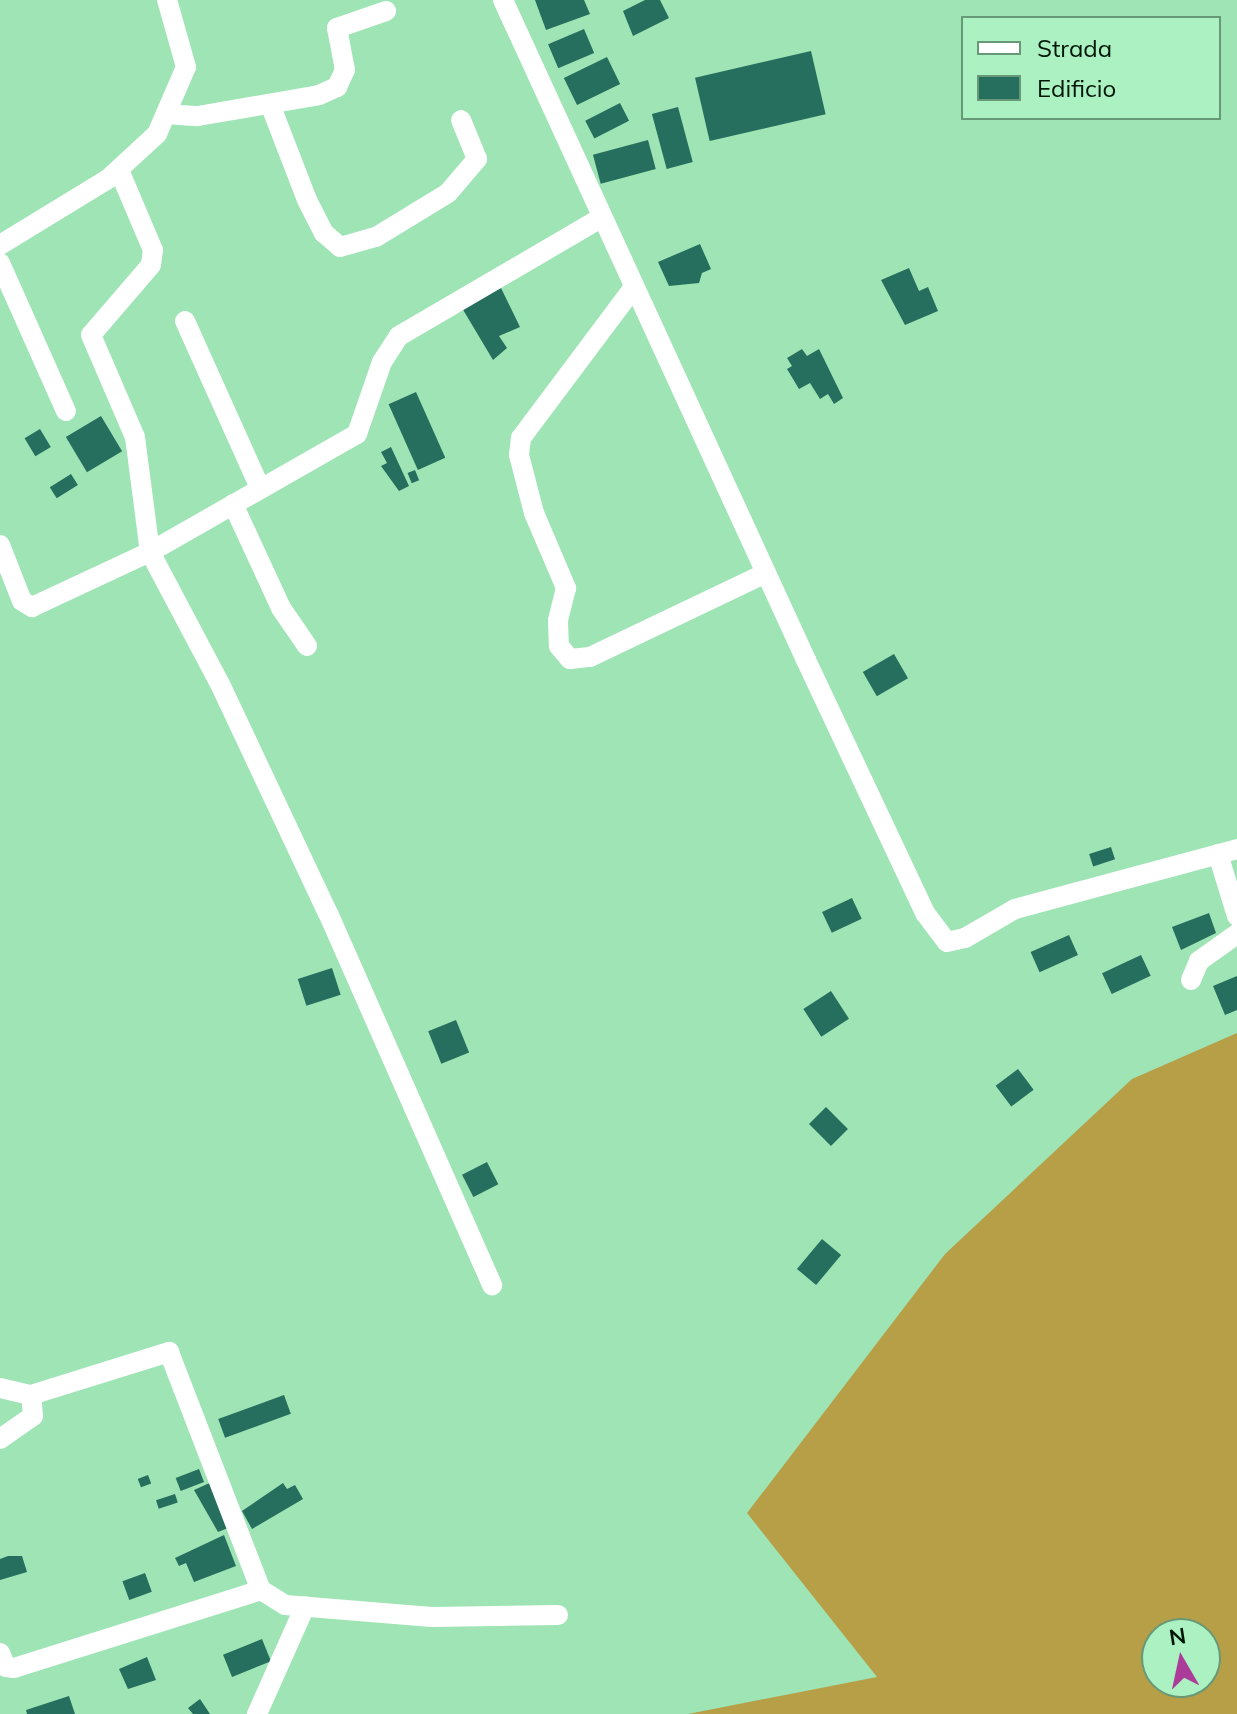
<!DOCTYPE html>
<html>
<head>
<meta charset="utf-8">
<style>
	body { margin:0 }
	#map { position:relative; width:1237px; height:1714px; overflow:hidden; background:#9ee4b5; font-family:Mulish,sans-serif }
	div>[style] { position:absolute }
	.forest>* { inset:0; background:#b69f47 }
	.building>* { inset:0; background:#266e5e; transform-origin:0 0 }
	.minor>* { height:20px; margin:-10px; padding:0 10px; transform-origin:10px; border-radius:10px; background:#fff }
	span { translate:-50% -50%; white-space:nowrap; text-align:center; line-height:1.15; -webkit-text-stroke:6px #abf1c2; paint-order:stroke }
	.legend { position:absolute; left:961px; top:16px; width:260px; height:104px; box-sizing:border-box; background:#abf1c2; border:2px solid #679977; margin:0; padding:10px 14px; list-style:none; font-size:24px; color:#001607 }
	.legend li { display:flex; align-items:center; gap:16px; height:40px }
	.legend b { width:40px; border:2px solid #679977 }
	.north { position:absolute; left:1141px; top:1618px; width:80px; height:80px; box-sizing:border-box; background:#abf1c2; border:2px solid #679977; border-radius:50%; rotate:351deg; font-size:22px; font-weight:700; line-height:32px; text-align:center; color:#001607 }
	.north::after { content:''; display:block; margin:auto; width:28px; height:36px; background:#ac3c9a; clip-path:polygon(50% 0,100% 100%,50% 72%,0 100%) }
</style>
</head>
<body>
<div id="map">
	<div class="forest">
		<i style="clip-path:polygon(evenodd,1237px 1033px,1237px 1714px,688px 1714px,877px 1677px,747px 1513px,945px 1254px,1132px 1079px,1237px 1033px,1157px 1634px,1205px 1634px,1205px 1682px,1157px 1682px,1157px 1634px)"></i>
	</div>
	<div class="building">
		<i style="clip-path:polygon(535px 0,584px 0,590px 14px,546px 30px)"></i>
		<i style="clip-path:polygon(645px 0,660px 0,669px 18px,633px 36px,623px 11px)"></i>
		<i style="left:584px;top:29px;width:26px;height:39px;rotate:67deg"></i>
		<i style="left:811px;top:51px;width:65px;height:119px;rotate:77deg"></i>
		<i style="left:607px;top:57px;width:30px;height:48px;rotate:64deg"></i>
		<i style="left:620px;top:103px;width:20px;height:39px;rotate:63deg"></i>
		<i style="left:678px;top:107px;width:57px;height:27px;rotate:75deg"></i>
		<i style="left:648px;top:140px;width:30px;height:57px;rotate:75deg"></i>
		<i style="clip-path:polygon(700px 244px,711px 269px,702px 273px,699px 283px,669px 286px,658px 262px)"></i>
		<i style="clip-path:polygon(909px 268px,919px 291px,928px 287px,938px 311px,905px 325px,881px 280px)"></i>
		<i style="clip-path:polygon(501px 288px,520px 327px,499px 336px,507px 348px,493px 360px,462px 308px)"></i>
		<i style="clip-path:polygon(802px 349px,807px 356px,819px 349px,843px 398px,834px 404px,828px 394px,820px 399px,810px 383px,799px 389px,787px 369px,792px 366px,787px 358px)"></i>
		<i style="left:416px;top:392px;width:72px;height:30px;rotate:66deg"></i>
		<i style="left:101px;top:416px;width:41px;height:41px;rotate:59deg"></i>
		<i style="left:40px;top:429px;width:21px;height:18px;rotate:59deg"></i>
		<i style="clip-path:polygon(391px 447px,409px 486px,399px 491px,381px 466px,387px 463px,381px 452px)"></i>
		<i style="left:415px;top:470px;width:11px;height:8px;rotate:68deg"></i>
		<i style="left:71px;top:474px;width:13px;height:25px;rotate:58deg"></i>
		<i style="left:894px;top:654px;width:28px;height:36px;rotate:60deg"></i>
		<i style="left:1111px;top:847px;width:13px;height:23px;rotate:72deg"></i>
		<i style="left:852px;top:898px;width:23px;height:33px;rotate:65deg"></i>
		<i style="clip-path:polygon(1209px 913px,1216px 933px,1181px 950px,1172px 927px)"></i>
		<i style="left:1069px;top:935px;width:22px;height:42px;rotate:66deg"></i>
		<i style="left:1141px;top:955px;width:23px;height:43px;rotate:65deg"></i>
		<i style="left:332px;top:968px;width:28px;height:36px;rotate:72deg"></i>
		<i style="clip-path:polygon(1237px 976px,1237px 1010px,1225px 1015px,1213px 986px)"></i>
		<i style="left:831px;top:991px;width:33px;height:33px;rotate:57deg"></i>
		<i style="left:456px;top:1020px;width:35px;height:30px;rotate:68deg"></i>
		<i style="left:1018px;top:1069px;width:26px;height:28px;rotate:53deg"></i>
		<i style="left:826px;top:1107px;width:31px;height:24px;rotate:45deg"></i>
		<i style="left:487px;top:1162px;width:25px;height:28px;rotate:63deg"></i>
		<i style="left:822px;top:1239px;width:25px;height:39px;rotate:40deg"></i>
		<i style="left:284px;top:1395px;width:20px;height:70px;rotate:70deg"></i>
		<i style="left:199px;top:1469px;width:14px;height:25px;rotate:69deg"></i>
		<i style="left:148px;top:1475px;width:9px;height:11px;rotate:69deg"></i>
		<i style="clip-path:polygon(214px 1481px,233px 1526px,218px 1532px,194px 1490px)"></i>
		<i style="clip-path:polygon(283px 1483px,287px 1489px,295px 1485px,303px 1499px,252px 1529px,242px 1511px)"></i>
		<i style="left:175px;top:1494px;width:9px;height:20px;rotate:72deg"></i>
		<i style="clip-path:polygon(224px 1535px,236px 1566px,194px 1582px,186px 1563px,179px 1566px,175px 1558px)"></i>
		<i style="clip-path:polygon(8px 1556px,22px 1556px,27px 1572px,0 1580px,0 1559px)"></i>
		<i style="left:145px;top:1573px;width:20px;height:24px;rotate:70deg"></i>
		<i style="left:262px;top:1639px;width:24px;height:42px;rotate:68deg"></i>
		<i style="clip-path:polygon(147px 1657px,156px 1680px,128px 1689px,119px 1669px)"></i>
		<i style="clip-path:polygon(69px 1696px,75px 1714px,27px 1714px,26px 1710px)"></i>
		<i style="clip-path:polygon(200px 1699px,210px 1714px,193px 1714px,188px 1708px)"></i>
	</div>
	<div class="minor">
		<i style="left:503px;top:0;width:726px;rotate:65.34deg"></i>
		<i style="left:806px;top:660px;width:280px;rotate:64.8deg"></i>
		<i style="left:925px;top:913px;width:36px;rotate:53deg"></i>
		<i style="left:947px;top:942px;width:18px;rotate:-13deg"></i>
		<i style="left:965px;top:938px;width:58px;rotate:-30.1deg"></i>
		<i style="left:1015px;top:909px;width:230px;rotate:-15.1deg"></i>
		<i style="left:270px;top:104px;width:103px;rotate:68.9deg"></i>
		<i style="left:307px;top:200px;width:37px;rotate:63deg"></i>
		<i style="left:324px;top:233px;width:21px;rotate:41deg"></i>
		<i style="left:340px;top:247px;width:37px;rotate:-16deg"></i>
		<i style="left:376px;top:237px;width:84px;rotate:-31.4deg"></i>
		<i style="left:448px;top:193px;width:45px;rotate:-49.5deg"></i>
		<i style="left:477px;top:159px;width:42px;rotate:-112.3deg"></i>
		<i style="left:166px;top:114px;width:32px;rotate:4deg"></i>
		<i style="left:198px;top:116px;width:123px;rotate:-9.8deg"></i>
		<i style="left:319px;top:95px;width:20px;rotate:-24deg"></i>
		<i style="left:337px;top:87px;width:19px;rotate:-65deg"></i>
		<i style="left:345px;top:70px;width:43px;rotate:-100.8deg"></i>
		<i style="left:337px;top:28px;width:52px;rotate:-19.1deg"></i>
		<i style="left:119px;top:170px;width:87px;rotate:67deg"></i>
		<i style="left:153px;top:250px;width:15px;rotate:98deg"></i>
		<i style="left:151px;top:265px;width:92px;rotate:130.6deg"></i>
		<i style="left:91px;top:335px;width:111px;rotate:66.7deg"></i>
		<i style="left:135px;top:437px;width:116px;rotate:82.6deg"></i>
		<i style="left:150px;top:552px;width:149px;rotate:62.1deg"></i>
		<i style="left:220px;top:684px;width:253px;rotate:64.8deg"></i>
		<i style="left:328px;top:913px;width:407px;rotate:66.2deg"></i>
		<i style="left:0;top:245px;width:127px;rotate:-31.4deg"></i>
		<i style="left:108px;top:179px;width:67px;rotate:-42.6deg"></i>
		<i style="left:157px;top:134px;width:73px;rotate:-66.6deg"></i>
		<i style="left:186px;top:67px;width:70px;rotate:-105.8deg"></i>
		<i style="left:0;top:263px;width:162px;rotate:66deg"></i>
		<i style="left:634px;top:287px;width:189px;rotate:126.8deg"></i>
		<i style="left:521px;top:438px;width:17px;rotate:97deg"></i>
		<i style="left:519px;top:455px;width:60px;rotate:75.5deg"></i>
		<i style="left:534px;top:513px;width:82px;rotate:66.9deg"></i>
		<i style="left:566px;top:588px;width:34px;rotate:104deg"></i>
		<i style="left:558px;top:621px;width:25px;rotate:88deg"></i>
		<i style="left:559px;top:646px;width:17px;rotate:50deg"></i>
		<i style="left:570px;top:659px;width:20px;rotate:-6deg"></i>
		<i style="left:590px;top:657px;width:195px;rotate:-25.5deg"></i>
		<i style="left:185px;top:321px;width:181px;rotate:65.8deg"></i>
		<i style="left:233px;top:504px;width:115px;rotate:65.2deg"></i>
		<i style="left:281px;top:608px;width:46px;rotate:55.6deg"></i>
		<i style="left:0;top:545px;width:60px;rotate:68.6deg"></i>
		<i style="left:22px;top:601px;width:12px;rotate:31deg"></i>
		<i style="left:32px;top:607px;width:130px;rotate:-25deg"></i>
		<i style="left:150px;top:552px;width:238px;rotate:-29.7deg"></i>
		<i style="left:357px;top:434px;width:76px;rotate:-70.9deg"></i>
		<i style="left:382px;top:362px;width:31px;rotate:-57deg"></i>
		<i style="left:399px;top:336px;width:234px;rotate:-30.3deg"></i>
		<i style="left:1218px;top:854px;width:65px;rotate:73deg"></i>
		<i style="left:1191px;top:980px;width:21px;rotate:-67deg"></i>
		<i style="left:1199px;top:961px;width:47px;rotate:-35.4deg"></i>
		<i style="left:0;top:1388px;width:32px;rotate:13deg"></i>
		<i style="left:31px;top:1395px;width:145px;rotate:-17.3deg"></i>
		<i style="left:169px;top:1352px;width:255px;rotate:68.9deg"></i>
		<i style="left:261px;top:1590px;width:28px;rotate:32deg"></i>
		<i style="left:285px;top:1605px;width:147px;rotate:4.7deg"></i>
		<i style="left:432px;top:1617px;width:126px;rotate:-0.9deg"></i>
		<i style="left:0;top:1439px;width:40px;rotate:-34.9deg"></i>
		<i style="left:33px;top:1416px;width:21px;rotate:-95deg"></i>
		<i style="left:0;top:1653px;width:15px;rotate:67deg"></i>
		<i style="left:6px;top:1667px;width:8px;rotate:7deg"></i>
		<i style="left:14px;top:1668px;width:259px;rotate:-17.5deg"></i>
		<i style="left:257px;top:1714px;width:118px;rotate:-66deg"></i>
	</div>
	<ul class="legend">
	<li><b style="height:10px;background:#fff"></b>Strada</li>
	<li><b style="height:22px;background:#266e5e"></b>Edificio</li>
	</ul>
	<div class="north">N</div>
</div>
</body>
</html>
